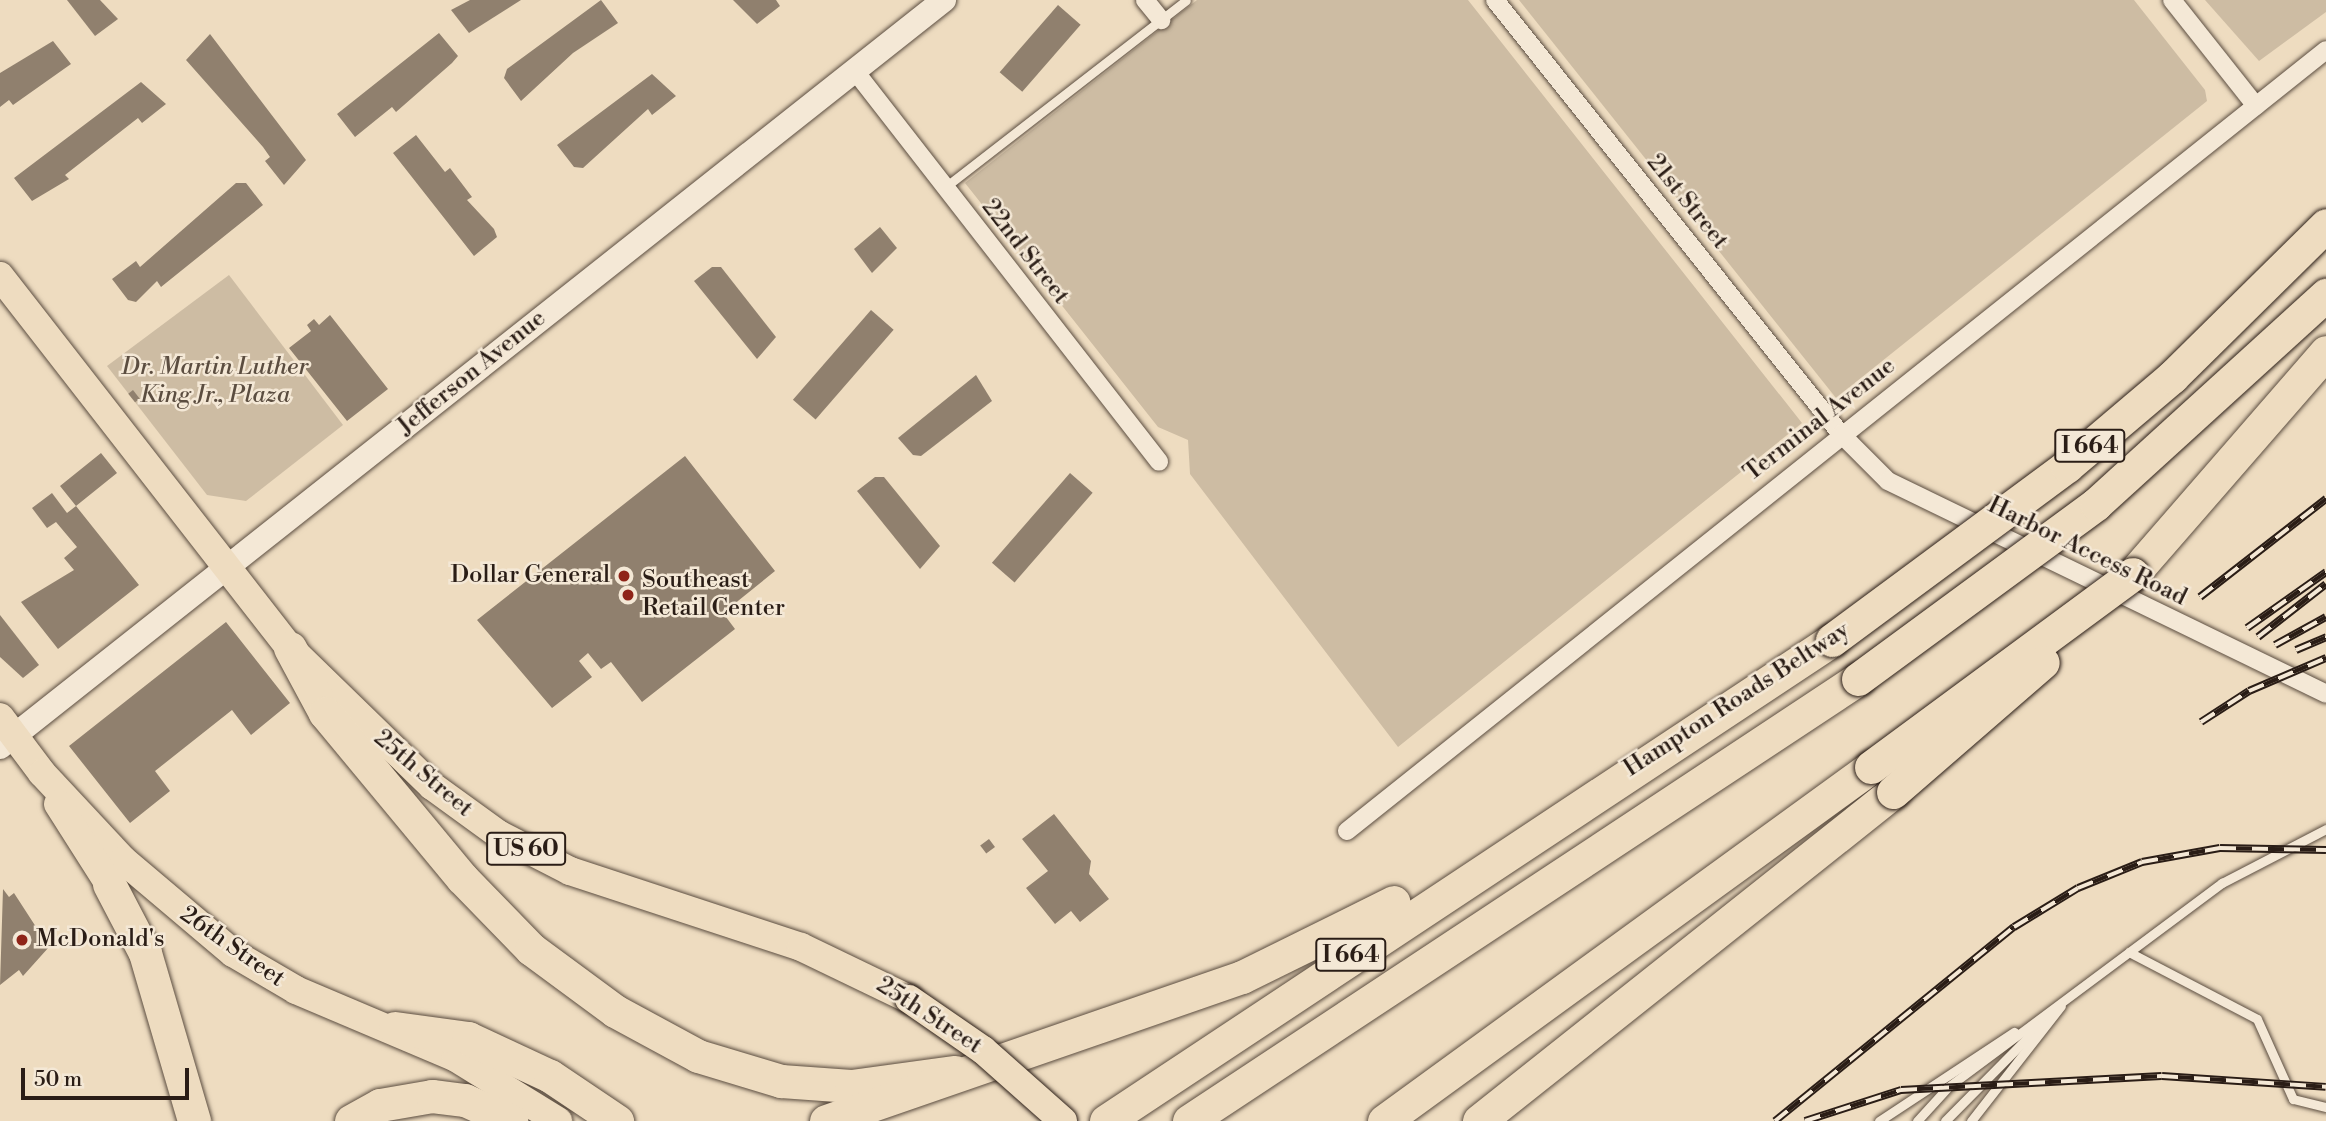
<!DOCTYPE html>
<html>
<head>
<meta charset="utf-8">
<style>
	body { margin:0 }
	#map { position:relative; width:2326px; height:1121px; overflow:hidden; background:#eedcc0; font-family:"Libre Bodoni",serif }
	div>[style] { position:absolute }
	.green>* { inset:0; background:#cdbca3 }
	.building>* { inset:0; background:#90806e; transform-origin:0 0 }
	.roads { filter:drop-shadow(0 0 2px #5b4d40) drop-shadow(0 0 2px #5b4d40) }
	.service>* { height:9px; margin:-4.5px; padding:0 4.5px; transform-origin:4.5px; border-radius:4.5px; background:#f4e8d6 }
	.minor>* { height:18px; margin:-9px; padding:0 9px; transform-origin:9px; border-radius:9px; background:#f4e8d6 }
	.secondary>* { height:24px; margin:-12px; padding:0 12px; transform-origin:12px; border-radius:12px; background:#f4e8d6 }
	.primary>* { height:28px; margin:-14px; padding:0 14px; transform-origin:14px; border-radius:14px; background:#eedcc0 }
	.motorway>* { height:33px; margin:-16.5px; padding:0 16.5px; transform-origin:16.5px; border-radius:16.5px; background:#eedcc0 }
	.rail>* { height:8px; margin-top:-4px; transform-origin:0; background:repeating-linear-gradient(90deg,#f4e8d6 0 16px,#2a1d16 0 32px); box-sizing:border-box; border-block:2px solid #2a1d16 }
	.bridges { filter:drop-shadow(0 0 2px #2a1d16) drop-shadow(0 0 2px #2a1d16) }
	.primary-bridge>* { height:28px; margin:-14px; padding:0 14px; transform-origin:14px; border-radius:14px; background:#eedcc0 }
	.motorway-bridge>* { height:33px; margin:-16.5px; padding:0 16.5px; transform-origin:16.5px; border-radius:16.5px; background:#eedcc0 }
	.dots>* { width:19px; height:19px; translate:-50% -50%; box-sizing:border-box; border:4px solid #f4e8d6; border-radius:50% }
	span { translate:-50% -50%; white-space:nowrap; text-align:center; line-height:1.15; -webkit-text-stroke:5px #f4e8d6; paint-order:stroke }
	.shield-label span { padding:2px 5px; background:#f4e8d6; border:2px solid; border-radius:5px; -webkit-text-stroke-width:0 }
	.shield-label { font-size:23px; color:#2a1d16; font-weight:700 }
	.street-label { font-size:24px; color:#2a1d16 }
	.park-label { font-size:24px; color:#5b4d40; font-style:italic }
	.poi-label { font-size:24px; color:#2a1d16 }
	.right { translate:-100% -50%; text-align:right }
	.left { translate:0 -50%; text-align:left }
	.scale { position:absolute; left:21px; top:1068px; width:168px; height:32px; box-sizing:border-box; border:4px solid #2a1d16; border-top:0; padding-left:9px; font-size:21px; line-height:24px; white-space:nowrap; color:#2a1d16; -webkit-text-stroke:5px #f4e8d6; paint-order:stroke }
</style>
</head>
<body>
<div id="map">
	<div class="green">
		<i style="clip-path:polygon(1197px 0,1468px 0,1802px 423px,1398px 747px,1190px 474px,1188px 440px,1158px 427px,965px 183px)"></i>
		<i style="clip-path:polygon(1519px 0,2134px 0,2205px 90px,2207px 101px,1836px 398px)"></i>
		<i style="clip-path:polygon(2205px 0,2326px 0,2326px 12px,2259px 61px)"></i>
		<i style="clip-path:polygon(229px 275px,343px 425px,246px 501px,207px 495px,107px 366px)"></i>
	</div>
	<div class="building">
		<i style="clip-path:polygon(67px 0,100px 0,118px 19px,95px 36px)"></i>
		<i style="clip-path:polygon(470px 0,521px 0,469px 33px,451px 10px)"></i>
		<i style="clip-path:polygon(601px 0,618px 23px,573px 53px,521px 101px,504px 78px,507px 69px)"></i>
		<i style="clip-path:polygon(733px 0,776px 0,780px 6px,757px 24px)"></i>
		<i style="left:1058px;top:5px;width:30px;height:89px;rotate:41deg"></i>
		<i style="clip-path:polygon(439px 33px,458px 56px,452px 63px,396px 112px,392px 107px,355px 137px,337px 114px)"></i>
		<i style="clip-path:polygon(210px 34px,306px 160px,284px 185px,265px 161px,270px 157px,263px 147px,186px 60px)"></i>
		<i style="clip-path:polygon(53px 41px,71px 64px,13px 105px,9px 100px,0 107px,0 73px)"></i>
		<i style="clip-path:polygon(652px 74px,676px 96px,652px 115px,648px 109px,583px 168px,574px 167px,557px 145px)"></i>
		<i style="clip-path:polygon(141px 82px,166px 104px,142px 123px,138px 118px,65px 175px,69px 179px,32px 201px,14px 178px)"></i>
		<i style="clip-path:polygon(416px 135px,445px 172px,450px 168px,472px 197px,467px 200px,494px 229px,497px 237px,474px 256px,393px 153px)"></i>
		<i style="clip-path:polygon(236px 183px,246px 183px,263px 205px,161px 287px,157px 281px,136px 302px,128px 300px,112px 279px,136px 261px,140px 267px)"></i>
		<i style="clip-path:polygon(880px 227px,897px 248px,872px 273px,854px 249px)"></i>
		<i style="clip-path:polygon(712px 267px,721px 267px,776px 337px,757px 359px,694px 281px)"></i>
		<i style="left:871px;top:310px;width:30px;height:119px;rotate:41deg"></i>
		<i style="clip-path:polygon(330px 315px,388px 389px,347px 421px,289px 348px,311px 331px,307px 325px,314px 319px,319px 325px)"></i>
		<i style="clip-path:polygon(976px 375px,992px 401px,921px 456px,913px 455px,898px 438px)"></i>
		<i style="left:133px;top:390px;width:11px;height:6px;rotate:52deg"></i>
		<i style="clip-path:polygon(101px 453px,117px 473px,76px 506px,139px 585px,58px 649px,21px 602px,74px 570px,64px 558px,77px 547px,56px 522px,47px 528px,32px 508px,52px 493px,67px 513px,76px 506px,60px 486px)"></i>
		<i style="clip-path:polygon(685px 456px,775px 571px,723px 613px,735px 629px,642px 702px,611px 662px,601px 669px,588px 653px,579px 661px,592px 677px,552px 708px,477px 620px)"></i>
		<i style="left:1070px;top:473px;width:30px;height:119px;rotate:41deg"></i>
		<i style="clip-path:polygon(875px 477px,884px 477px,940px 546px,920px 569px,857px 491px)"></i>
		<i style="clip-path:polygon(0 615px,39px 665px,23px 678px,0 657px)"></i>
		<i style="clip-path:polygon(226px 622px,290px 703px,251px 735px,232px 710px,155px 771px,170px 791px,130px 823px,69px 746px)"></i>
		<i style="clip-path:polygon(1054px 814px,1091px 861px,1089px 874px,1109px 899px,1080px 922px,1071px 911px,1055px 924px,1026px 888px,1048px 871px,1022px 839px)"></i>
		<i style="left:989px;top:839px;width:10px;height:11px;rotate:53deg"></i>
		<i style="clip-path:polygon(3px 889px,9px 897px,14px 893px,49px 947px,23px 976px,19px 970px,0 985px)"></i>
	</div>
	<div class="roads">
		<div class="service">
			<i style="left:944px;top:188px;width:306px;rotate:-37.8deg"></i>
			<i style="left:2129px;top:952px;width:144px;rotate:27.6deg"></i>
			<i style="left:2257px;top:1019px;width:88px;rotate:65.8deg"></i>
			<i style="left:2293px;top:1099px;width:34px;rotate:14deg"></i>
			<i style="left:1879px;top:1121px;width:162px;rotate:-33.4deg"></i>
			<i style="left:1917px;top:1121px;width:46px;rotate:-47.6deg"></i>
			<i style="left:1948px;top:1087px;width:342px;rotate:-36.7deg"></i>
			<i style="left:2222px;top:883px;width:117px;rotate:-27.4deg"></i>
			<i style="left:1945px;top:1121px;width:138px;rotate:-45.3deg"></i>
			<i style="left:1971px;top:1121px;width:146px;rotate:-52deg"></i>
		</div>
		<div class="minor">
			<i style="left:1145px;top:0;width:26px;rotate:51deg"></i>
			<i style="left:1495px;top:0;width:555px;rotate:51.44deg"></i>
			<i style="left:1841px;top:434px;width:66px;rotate:45deg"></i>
			<i style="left:1888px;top:481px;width:487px;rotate:25.9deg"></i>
			<i style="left:2172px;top:0;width:135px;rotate:51.6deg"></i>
			<i style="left:855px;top:71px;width:495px;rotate:52.1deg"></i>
			<i style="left:1347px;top:831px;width:1252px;rotate:-38.58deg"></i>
		</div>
		<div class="secondary">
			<i style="left:0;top:747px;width:1204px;rotate:-38.36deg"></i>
		</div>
		<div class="primary">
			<i style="left:0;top:276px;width:472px;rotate:52.1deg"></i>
			<i style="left:290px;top:648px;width:198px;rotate:44.2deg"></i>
			<i style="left:432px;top:786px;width:82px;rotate:36deg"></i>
			<i style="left:498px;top:834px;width:81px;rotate:27.2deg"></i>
			<i style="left:570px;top:871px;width:243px;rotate:18.2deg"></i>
			<i style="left:801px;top:947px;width:120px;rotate:25.7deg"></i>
			<i style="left:0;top:717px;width:70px;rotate:53.1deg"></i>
			<i style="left:42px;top:773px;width:119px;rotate:47deg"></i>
			<i style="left:123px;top:860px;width:144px;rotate:40.2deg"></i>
			<i style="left:233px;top:953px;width:73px;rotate:30.4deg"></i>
			<i style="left:296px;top:990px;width:174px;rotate:23deg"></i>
			<i style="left:456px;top:1058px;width:120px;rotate:31.7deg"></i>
			<i style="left:58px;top:804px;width:95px;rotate:57.5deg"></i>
		</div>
		<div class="motorway">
			<i style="left:2133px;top:574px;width:294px;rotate:-49deg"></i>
			<i style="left:290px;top:648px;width:74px;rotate:61.7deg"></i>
			<i style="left:325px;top:713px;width:214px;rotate:50.3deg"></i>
			<i style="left:462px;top:878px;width:99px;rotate:45.8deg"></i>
			<i style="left:531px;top:949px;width:104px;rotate:36.4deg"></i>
			<i style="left:615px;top:1011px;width:94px;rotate:28.5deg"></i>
			<i style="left:698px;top:1056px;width:87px;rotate:16.8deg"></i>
			<i style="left:781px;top:1081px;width:70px;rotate:4.1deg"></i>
			<i style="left:851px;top:1086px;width:105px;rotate:-7.7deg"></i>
			<i style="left:109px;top:884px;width:78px;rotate:62.4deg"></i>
			<i style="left:145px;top:953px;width:175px;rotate:73.7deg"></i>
			<i style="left:395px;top:1028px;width:74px;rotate:7.8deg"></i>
			<i style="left:468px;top:1038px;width:90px;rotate:24.9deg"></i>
			<i style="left:550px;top:1076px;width:81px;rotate:33.9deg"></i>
			<i style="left:351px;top:1121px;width:33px;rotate:-29deg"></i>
			<i style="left:380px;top:1105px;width:53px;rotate:-9.8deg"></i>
			<i style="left:432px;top:1096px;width:33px;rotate:7deg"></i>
			<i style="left:465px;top:1100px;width:51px;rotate:24.5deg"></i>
			<i style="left:826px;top:1121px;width:440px;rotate:-19.1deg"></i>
			<i style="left:1242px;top:977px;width:169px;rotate:-26.3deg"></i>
			<i style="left:1106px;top:1121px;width:871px;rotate:-33.53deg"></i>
			<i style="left:1189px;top:1121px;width:802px;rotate:-33.45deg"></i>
			<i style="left:1384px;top:1121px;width:602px;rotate:-36.01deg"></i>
			<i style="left:1479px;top:1121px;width:529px;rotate:-38.47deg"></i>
		</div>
	</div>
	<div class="rail">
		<i style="left:2200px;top:597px;width:160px;rotate:-37.9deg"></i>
		<i style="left:2247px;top:628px;width:97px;rotate:-35.3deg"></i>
		<i style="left:2258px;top:637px;width:86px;rotate:-37.9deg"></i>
		<i style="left:2275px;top:645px;width:58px;rotate:-28.8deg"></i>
		<i style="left:2296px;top:650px;width:33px;rotate:-23deg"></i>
		<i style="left:2201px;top:722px;width:57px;rotate:-32.9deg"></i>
		<i style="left:2249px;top:691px;width:84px;rotate:-23.2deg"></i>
		<i style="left:1775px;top:1121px;width:308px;rotate:-39.1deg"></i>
		<i style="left:2014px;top:927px;width:75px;rotate:-31.4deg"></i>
		<i style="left:2078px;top:888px;width:69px;rotate:-22.1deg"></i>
		<i style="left:2142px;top:862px;width:79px;rotate:-10.2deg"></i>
		<i style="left:2220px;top:848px;width:106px;rotate:1.1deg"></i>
		<i style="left:1805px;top:1121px;width:101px;rotate:-17.9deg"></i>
		<i style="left:1901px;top:1090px;width:261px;rotate:-3.1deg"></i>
		<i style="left:2162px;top:1076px;width:164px;rotate:3.8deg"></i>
	</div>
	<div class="bridges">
		<div class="primary-bridge">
			<i style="left:909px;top:999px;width:90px;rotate:34.6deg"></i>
			<i style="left:983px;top:1050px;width:107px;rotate:41.6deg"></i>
		</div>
		<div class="motorway-bridge">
			<i style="left:1832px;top:640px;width:292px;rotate:-36.5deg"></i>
			<i style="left:2067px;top:466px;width:138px;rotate:-40.3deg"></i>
			<i style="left:2172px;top:377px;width:216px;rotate:-44.6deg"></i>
			<i style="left:1858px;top:679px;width:295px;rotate:-36.3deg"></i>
			<i style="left:2096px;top:504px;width:311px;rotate:-42.3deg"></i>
			<i style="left:1871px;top:767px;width:325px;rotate:-36.4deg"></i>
			<i style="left:1893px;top:792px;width:198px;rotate:-40.9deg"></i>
		</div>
	</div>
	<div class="dots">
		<i style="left:624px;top:576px;background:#8f2418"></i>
		<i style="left:628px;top:595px;background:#8f2418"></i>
		<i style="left:22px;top:940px;background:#8f2418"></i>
	</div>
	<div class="shield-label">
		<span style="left:2090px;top:446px">I 664</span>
		<span style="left:526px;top:849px">US 60</span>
		<span style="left:1351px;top:955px">I 664</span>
	</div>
	<div class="street-label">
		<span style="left:1687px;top:202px;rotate:51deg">21st Street</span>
		<span style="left:1025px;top:252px;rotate:52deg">22nd Street</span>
		<span style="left:472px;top:373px;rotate:-39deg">Jefferson Avenue</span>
		<span style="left:1820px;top:420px;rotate:-38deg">Terminal Avenue</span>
		<span style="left:2087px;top:552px;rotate:26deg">Harbor Access Road</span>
		<span style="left:1737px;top:700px;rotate:-33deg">Hampton Roads Beltway</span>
		<span style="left:423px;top:774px;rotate:40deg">25th Street</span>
		<span style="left:232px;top:947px;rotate:35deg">26th Street</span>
		<span style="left:929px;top:1016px;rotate:33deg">25th Street</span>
	</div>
	<div class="park-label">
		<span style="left:215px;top:382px">Dr. Martin Luther<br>King Jr., Plaza</span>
	</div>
	<div class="poi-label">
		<span class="right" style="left:610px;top:576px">Dollar General</span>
		<span class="left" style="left:642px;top:595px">Southeast<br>Retail Center</span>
		<span class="left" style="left:36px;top:940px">McDonald's</span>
	</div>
	<div class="scale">50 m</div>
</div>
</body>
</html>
